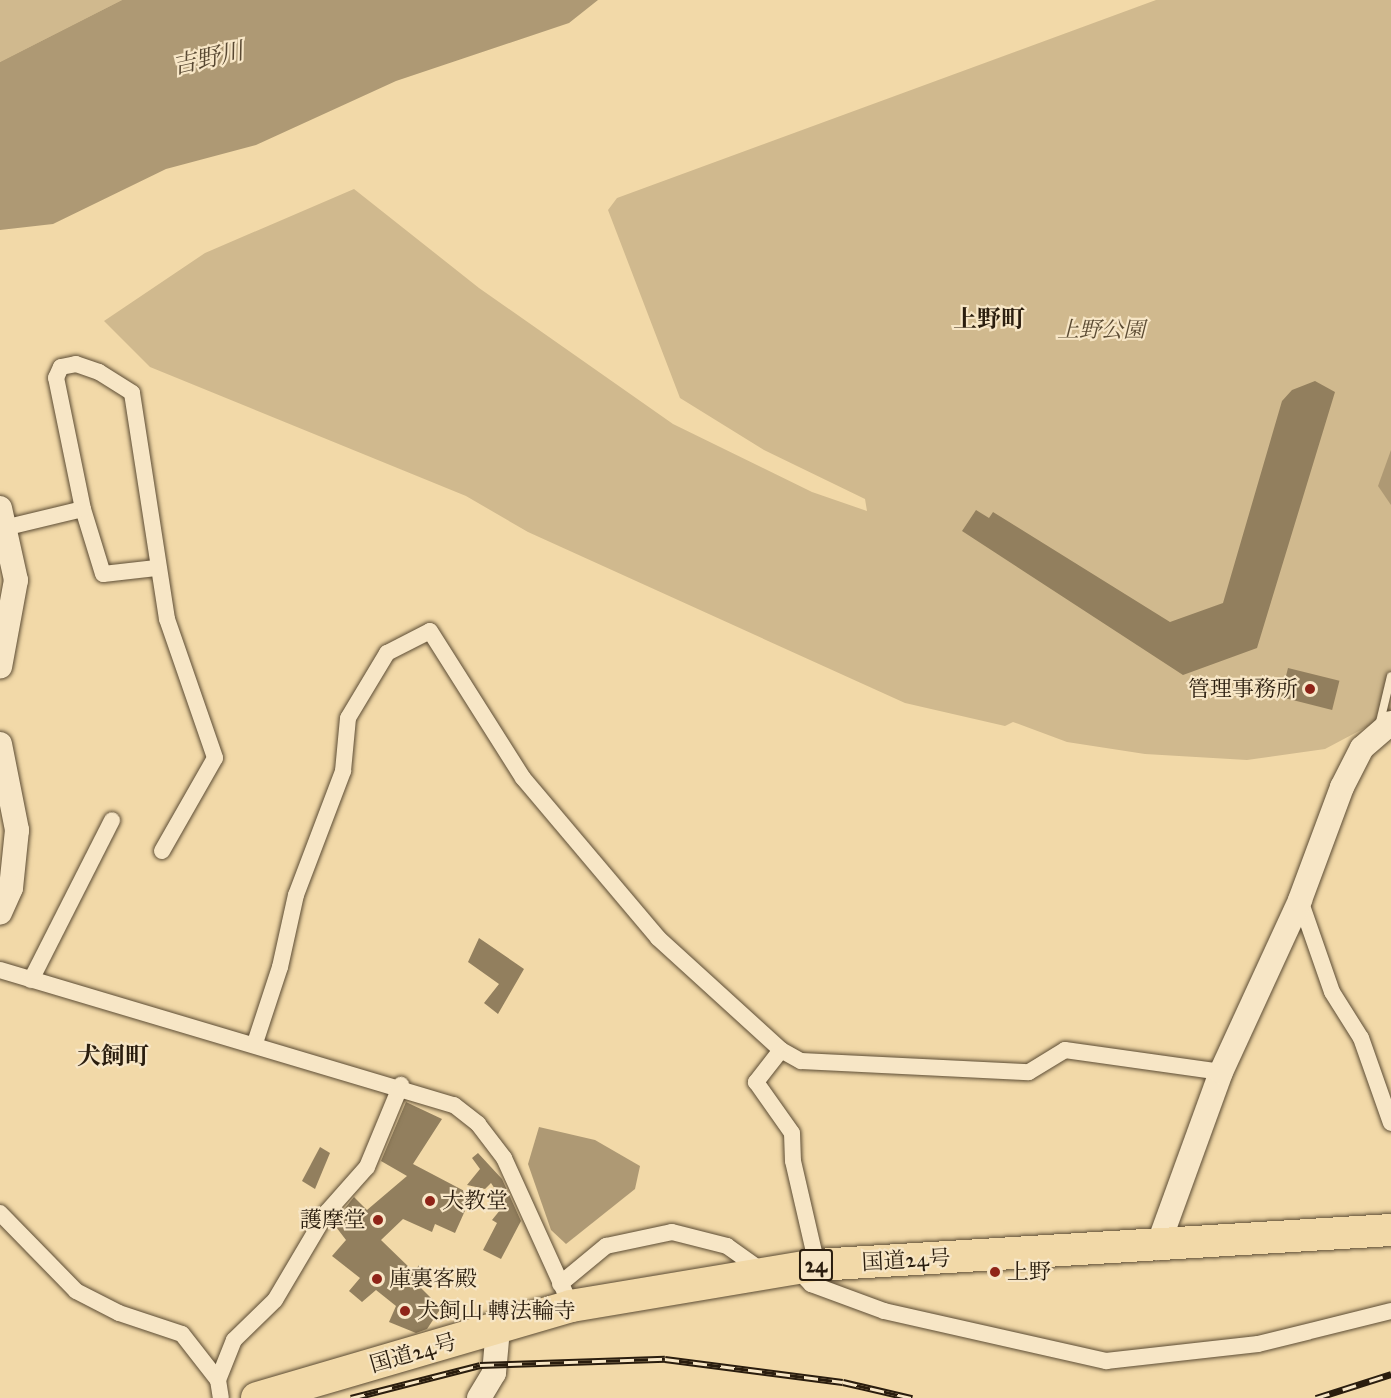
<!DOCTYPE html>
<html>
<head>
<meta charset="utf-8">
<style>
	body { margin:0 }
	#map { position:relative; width:1391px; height:1398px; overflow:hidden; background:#f2d9a8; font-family:"IM FELL Great Primer","Noto Serif JP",serif }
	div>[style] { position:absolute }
	.green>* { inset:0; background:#d0b98e }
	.water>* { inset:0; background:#ae9974 }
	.building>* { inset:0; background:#927f5e; transform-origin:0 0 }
	.roads { filter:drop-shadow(0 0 2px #5c4c34) drop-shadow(0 0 2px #5c4c34) }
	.lane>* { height:8px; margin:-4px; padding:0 4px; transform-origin:4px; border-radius:4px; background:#f7e6c6 }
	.street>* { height:16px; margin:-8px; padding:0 8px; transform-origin:8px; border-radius:8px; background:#f7e6c6 }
	.secondary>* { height:24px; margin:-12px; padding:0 12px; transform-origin:12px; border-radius:12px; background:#f7e6c6 }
	.highway>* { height:32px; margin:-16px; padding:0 16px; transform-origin:16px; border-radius:16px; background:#f2d9a8 }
	.rail>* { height:7px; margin-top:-3.5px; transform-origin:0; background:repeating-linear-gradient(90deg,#f7e6c6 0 14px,#2a1d0e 0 28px); box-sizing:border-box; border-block:2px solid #2a1d0e }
	.dots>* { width:16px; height:16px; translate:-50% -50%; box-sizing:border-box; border:3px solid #f7e6c6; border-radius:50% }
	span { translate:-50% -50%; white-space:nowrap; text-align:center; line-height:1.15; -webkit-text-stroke:4.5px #f7e6c6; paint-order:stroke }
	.shield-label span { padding:2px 4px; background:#f7e6c6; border:2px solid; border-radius:4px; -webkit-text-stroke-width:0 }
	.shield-label { font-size:21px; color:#2a1d0e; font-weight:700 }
	.park-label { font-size:22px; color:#5c4c34; font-style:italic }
	.poi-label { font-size:22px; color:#2a1d0e }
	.right { translate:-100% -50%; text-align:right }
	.left { translate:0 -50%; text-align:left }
	.street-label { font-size:22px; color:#2a1d0e }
	.water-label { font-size:24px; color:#584832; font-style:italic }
	.neighbourhood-label { font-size:24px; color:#2a1d0e; font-weight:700 }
</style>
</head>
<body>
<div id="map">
	<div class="green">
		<i style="clip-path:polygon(0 0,122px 0,0 62px)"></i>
		<i style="clip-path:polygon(1156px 0,1391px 0,1391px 714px,1325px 749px,1247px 760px,1145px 754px,1067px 742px,1013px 722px,1005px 726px,905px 703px,528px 532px,466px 496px,150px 367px,104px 321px,205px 253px,354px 189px,479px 288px,673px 424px,812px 492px,867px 511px,865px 499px,764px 450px,680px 398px,608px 210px,617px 198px)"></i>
	</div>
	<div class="water">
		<i style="clip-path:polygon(122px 0,598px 0,569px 23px,396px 81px,256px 145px,166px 169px,53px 224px,0 230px,0 62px)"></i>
		<i style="clip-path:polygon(1391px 450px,1391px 505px,1378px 486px)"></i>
		<i style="clip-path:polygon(539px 1127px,595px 1140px,640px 1166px,635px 1189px,566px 1244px,551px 1230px,528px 1164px)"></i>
	</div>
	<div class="building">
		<i style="clip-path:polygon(1315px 381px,1335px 392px,1257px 648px,1183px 675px,962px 531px,976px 510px,989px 518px,993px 512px,1170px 622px,1223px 603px,1282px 401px,1292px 390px)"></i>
		<i style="left:1288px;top:668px;width:53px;height:30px;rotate:14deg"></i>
		<i style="clip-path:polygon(479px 938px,524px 969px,498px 1014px,484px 1003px,499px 984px,468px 962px)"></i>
		<i style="clip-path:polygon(406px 1102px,442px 1119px,413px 1164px,472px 1195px,455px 1233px,435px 1224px,432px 1232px,403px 1219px,381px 1240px,414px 1272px,419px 1265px,429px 1273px,419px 1286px,441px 1308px,427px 1329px,416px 1333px,389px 1322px,396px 1306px,376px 1290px,362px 1302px,349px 1291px,360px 1278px,332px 1256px,346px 1240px,333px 1223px,354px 1197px,367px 1210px,407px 1176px,381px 1161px)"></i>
		<i style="clip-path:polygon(320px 1147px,330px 1153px,315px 1189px,302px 1181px)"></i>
		<i style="clip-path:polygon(478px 1153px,502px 1179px,521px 1221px,501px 1259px,483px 1250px,497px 1223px,492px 1220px,505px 1204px,491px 1183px,485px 1189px,467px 1185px,480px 1169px,472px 1158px)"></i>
	</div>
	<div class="roads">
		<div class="lane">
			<i style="left:1379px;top:726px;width:51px;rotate:-76.5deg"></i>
		</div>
		<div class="street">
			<i style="left:8px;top:527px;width:77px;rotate:-13.5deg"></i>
			<i style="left:156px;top:568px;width:53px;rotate:173.5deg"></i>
			<i style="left:103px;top:574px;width:68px;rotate:-107.1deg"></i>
			<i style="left:83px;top:509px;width:134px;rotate:-101.6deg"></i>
			<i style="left:56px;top:378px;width:12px;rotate:-66deg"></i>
			<i style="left:61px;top:367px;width:15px;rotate:-11deg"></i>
			<i style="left:76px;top:364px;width:24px;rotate:19deg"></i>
			<i style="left:99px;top:372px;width:39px;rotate:32deg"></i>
			<i style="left:132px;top:393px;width:229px;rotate:81.2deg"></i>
			<i style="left:167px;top:619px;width:147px;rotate:70.9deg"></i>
			<i style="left:215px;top:758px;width:107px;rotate:119.7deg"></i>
			<i style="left:1300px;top:900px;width:97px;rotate:70.8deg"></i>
			<i style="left:1332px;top:992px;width:54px;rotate:57.8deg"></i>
			<i style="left:1361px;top:1038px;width:90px;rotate:70.6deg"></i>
			<i style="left:0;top:970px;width:474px;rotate:16.6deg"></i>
			<i style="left:454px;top:1105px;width:31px;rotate:38deg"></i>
			<i style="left:478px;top:1124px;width:43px;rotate:52.6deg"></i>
			<i style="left:504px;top:1158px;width:162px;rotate:65.6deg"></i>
			<i style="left:31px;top:980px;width:179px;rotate:-63.1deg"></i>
			<i style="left:255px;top:1043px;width:80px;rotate:-71.8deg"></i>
			<i style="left:280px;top:967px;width:74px;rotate:-77.5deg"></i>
			<i style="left:296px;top:895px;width:133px;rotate:-69.2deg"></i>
			<i style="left:343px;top:771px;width:53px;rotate:-84.6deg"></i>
			<i style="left:348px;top:718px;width:76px;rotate:-59deg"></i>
			<i style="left:387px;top:653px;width:48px;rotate:-27.1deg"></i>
			<i style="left:430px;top:631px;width:174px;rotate:57.7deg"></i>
			<i style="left:523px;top:778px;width:209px;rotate:49.8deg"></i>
			<i style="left:658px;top:938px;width:166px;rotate:42.3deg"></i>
			<i style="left:781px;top:1050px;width:23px;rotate:29deg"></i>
			<i style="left:801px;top:1061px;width:228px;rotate:2.8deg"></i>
			<i style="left:1029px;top:1072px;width:42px;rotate:-31.4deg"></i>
			<i style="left:1065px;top:1050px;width:158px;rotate:8deg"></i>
			<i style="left:781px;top:1050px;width:41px;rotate:128deg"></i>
			<i style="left:756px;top:1082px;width:62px;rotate:54.8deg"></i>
			<i style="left:792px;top:1133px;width:28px;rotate:88deg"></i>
			<i style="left:793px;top:1161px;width:107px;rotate:77deg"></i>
			<i style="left:0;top:1213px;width:109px;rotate:45.7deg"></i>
			<i style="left:76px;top:1291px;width:48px;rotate:27.1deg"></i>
			<i style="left:119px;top:1313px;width:66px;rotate:18.4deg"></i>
			<i style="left:182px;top:1334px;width:58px;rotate:52deg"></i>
			<i style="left:218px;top:1380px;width:18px;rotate:81deg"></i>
			<i style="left:797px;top:1269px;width:21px;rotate:47deg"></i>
			<i style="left:811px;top:1284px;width:78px;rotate:20.3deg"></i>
			<i style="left:884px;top:1311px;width:228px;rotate:12.7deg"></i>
			<i style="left:1106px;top:1361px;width:153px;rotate:-6.4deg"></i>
			<i style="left:1258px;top:1344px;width:137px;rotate:-13.9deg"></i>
			<i style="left:560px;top:1284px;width:60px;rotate:-39.6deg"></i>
			<i style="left:606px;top:1246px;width:67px;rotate:-12deg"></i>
			<i style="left:672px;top:1232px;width:57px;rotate:14.3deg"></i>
			<i style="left:727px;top:1246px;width:47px;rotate:35.4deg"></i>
			<i style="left:218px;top:1380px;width:43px;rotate:-68.2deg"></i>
			<i style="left:234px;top:1340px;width:57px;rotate:-44.3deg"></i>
			<i style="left:275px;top:1300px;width:102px;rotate:-59.4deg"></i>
			<i style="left:327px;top:1212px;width:60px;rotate:-48.4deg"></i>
			<i style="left:367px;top:1167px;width:89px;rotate:-67.5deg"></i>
		</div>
		<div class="secondary">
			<i style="left:0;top:508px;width:74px;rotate:77.5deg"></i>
			<i style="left:16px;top:580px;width:88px;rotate:100.4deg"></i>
			<i style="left:0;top:744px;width:88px;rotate:78.8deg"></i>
			<i style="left:17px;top:830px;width:58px;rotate:95.9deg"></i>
			<i style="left:11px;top:888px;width:27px;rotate:114deg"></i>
			<i style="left:1157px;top:1248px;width:187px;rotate:-70deg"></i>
			<i style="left:1221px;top:1072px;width:189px;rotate:-65.3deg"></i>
			<i style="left:1300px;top:900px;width:121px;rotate:-69.6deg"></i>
			<i style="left:1342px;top:787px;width:44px;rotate:-62.9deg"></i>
			<i style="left:1362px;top:748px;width:38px;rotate:-41deg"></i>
			<i style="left:479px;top:1398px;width:29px;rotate:-59deg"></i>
			<i style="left:494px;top:1373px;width:44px;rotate:-84.8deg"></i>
		</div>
		<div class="highway">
			<i style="left:257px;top:1398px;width:327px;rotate:-16.3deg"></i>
			<i style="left:571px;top:1306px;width:249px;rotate:-9.5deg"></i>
			<i style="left:817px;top:1265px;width:575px;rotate:-3.49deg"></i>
		</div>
	</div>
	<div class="rail">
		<i style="left:351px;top:1398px;width:133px;rotate:-14.3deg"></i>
		<i style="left:480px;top:1365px;width:185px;rotate:-1.9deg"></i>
		<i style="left:665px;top:1359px;width:179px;rotate:7.4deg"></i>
		<i style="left:843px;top:1382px;width:71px;rotate:13.1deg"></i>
		<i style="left:1316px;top:1398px;width:79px;rotate:-17.7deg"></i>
	</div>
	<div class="dots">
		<i style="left:1310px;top:689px;background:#8f2418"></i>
		<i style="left:430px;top:1201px;background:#8f2418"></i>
		<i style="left:378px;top:1220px;background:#8f2418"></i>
		<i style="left:995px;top:1272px;background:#8f2418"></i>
		<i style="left:377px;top:1279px;background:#8f2418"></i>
		<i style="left:405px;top:1311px;background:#8f2418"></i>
	</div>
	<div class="shield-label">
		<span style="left:816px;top:1265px">24</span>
	</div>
	<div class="park-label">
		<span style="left:1101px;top:330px">上野公園</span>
	</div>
	<div class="poi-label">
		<span class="right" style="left:1298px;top:689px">管理事務所</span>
		<span class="left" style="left:442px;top:1201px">大教堂</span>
		<span class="right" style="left:366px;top:1220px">護摩堂</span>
		<span class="left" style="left:1007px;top:1272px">上野</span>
		<span class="left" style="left:389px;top:1279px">庫裏客殿</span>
		<span class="left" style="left:417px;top:1311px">犬飼山 轉法輪寺</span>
	</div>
	<div class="street-label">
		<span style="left:906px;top:1260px;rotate:-3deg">国道24号</span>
		<span style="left:413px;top:1353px;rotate:-16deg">国道24号</span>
	</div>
	<div class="water-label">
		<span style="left:208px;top:59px;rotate:-13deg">吉野川</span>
	</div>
	<div class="neighbourhood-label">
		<span style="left:989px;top:320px">上野町</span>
		<span style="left:113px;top:1057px">犬飼町</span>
	</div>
</div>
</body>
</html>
